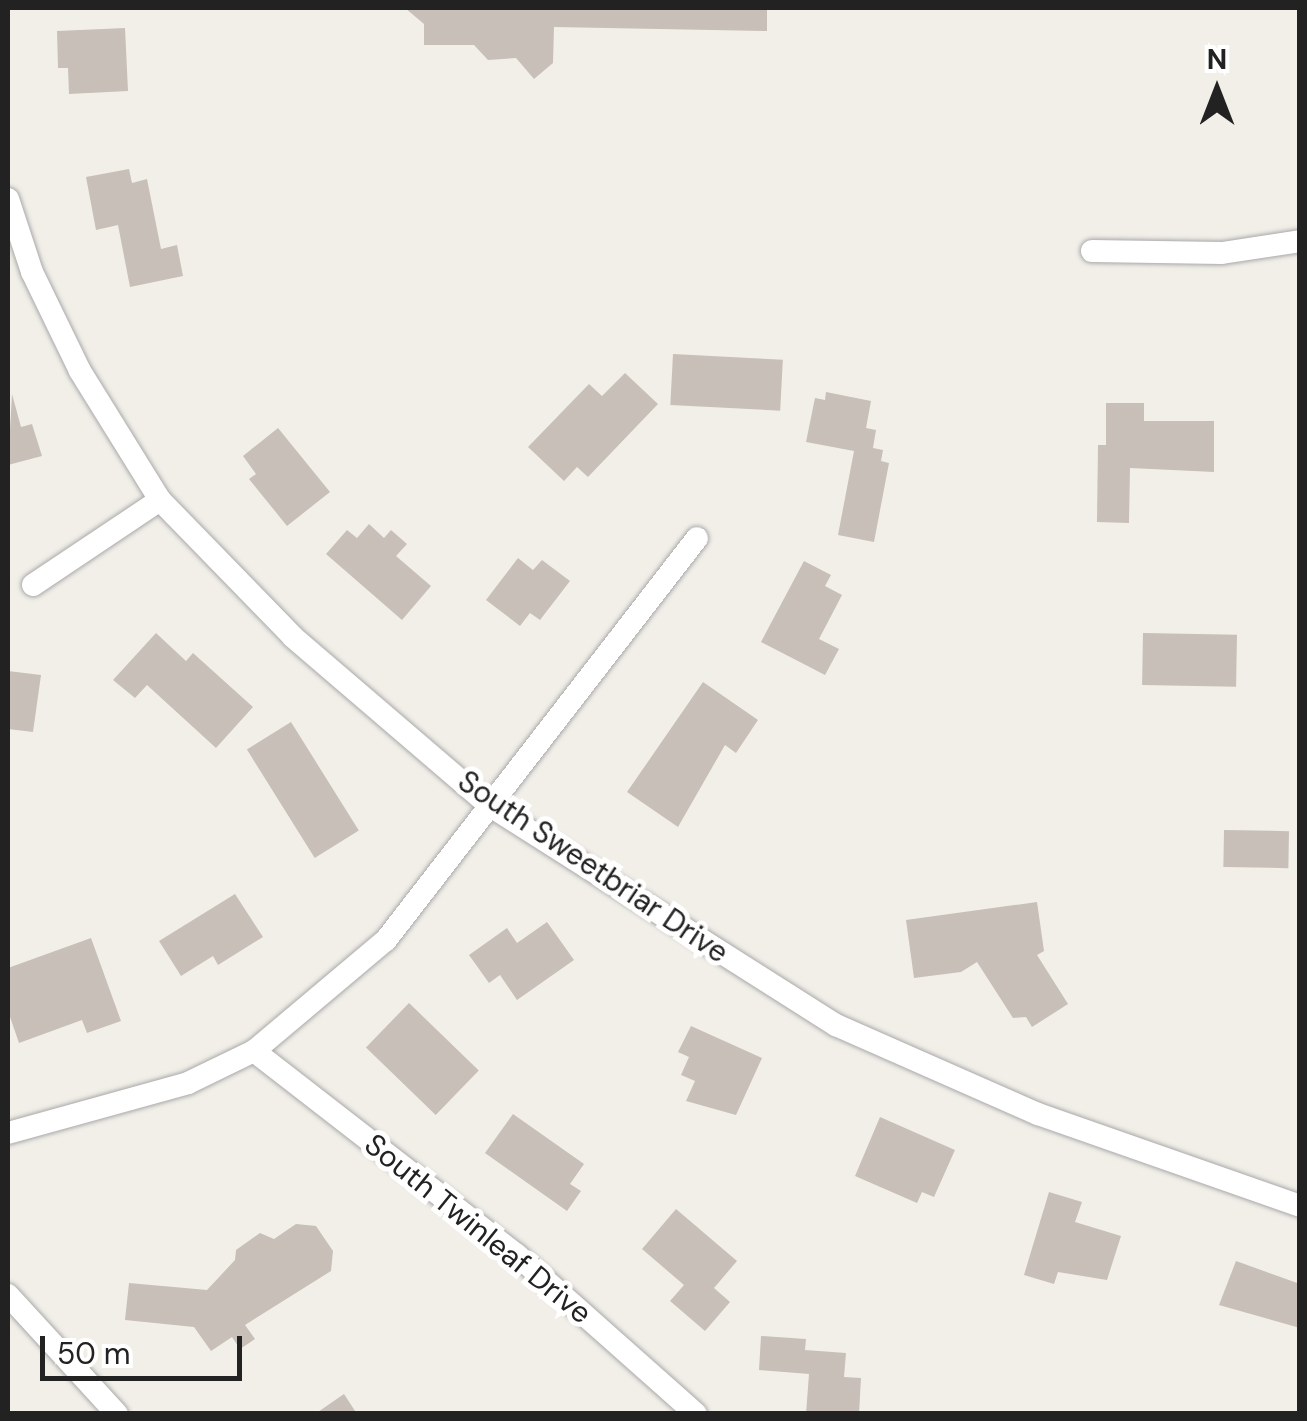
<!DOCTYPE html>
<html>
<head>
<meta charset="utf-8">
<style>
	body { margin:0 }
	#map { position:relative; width:1307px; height:1421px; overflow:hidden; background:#f2efe9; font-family:"DM Sans",sans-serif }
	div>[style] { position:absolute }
	.building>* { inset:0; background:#c7bfb8; transform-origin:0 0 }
	.roads { filter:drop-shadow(0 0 2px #a9a9a9) drop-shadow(0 0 2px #a9a9a9) }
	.minor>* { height:22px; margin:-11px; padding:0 11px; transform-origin:11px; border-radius:11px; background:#fff }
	span { translate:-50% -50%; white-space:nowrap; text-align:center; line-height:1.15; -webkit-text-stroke:10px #fff; paint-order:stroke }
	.street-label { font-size:30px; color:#222 }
	.frame { position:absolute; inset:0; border:10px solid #222; pointer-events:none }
	.north { position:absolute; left:1167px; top:40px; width:100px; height:100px; -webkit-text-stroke:8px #fff; paint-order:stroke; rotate:0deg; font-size:28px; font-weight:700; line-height:40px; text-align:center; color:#222 }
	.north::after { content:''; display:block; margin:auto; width:35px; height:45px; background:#222; clip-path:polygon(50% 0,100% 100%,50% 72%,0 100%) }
	.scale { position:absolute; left:40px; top:1336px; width:202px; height:45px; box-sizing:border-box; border:5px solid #222; border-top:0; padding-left:12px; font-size:30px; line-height:35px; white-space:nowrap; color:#222; -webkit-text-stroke:8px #fff; paint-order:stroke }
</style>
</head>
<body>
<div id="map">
	<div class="building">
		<i style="clip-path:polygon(405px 8px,767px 8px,767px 31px,554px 27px,553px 63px,534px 79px,516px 58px,488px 60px,474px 45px,424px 45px,424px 24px)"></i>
		<i style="clip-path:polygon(125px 28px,128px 91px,69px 94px,68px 68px,58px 68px,57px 31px)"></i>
		<i style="clip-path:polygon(129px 169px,132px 183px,147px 179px,161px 249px,177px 245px,183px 276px,130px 287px,118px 225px,96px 230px,86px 177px)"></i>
		<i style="left:673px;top:354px;width:110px;height:51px;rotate:3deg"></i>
		<i style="clip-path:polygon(625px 373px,658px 404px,588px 477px,577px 467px,564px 481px,528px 447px,589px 384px,602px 396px)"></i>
		<i style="clip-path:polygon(826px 392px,871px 401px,866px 428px,876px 430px,873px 448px,883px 450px,881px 461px,889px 463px,874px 542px,838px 535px,854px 451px,806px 442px,815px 398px,825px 400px)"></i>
		<i style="clip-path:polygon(12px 394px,21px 427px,32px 424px,42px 456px,8px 465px)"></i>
		<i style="clip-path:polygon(1106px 403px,1144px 403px,1144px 421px,1214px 421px,1214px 472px,1130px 468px,1129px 523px,1097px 522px,1098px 445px,1106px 445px)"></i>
		<i style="clip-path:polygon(278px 428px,330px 492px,287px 526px,249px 479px,256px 474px,243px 456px)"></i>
		<i style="clip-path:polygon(369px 524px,384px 538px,391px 530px,407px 544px,396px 556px,431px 586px,402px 620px,326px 554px,347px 530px,357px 538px)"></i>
		<i style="clip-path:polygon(518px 558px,533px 570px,542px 560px,570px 581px,540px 620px,530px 613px,520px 626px,486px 600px)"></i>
		<i style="clip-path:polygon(804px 561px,831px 575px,825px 586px,842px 595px,819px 639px,839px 649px,825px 675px,761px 642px)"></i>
		<i style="clip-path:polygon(156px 633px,186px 661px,193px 653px,253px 707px,216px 748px,147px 685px,135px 698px,113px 680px)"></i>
		<i style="left:1143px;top:633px;width:94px;height:52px;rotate:1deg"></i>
		<i style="clip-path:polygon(8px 671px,41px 675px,33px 732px,8px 729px)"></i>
		<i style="clip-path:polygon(703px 682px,758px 720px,736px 753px,725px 745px,678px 827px,627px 792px)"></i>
		<i style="left:291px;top:722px;width:128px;height:52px;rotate:58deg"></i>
		<i style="left:1224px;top:830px;width:65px;height:37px;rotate:1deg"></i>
		<i style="clip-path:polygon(235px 894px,263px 937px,218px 965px,213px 956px,181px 976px,159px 941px)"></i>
		<i style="clip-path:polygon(1037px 902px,1044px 951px,1037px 955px,1068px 1004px,1032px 1027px,1026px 1017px,1013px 1018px,977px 962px,961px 972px,914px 978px,906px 920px)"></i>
		<i style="clip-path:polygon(547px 922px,574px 960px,517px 1000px,500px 975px,489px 983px,469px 955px,507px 928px,517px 943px)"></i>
		<i style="clip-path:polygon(91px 938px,121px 1021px,87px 1033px,82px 1020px,19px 1043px,8px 1011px,8px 968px)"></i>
		<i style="left:409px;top:1003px;width:97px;height:62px;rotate:44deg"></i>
		<i style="clip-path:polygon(691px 1026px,762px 1058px,736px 1115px,686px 1101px,695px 1081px,681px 1075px,689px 1057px,678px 1052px)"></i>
		<i style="clip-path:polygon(513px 1114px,584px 1164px,570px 1184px,581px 1191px,567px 1211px,485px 1153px)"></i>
		<i style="clip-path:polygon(880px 1117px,955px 1150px,934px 1197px,922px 1192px,917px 1203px,855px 1176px)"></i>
		<i style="clip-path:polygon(1049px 1192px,1082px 1202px,1075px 1222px,1121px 1236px,1107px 1280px,1058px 1272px,1054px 1284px,1024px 1275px)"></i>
		<i style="clip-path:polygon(676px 1209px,737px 1261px,714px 1288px,730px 1302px,705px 1331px,670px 1301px,684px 1285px,642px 1249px)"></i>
		<i style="clip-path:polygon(296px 1224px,316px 1226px,333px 1251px,331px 1271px,245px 1325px,255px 1339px,240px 1349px,232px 1337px,211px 1351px,194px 1327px,125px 1320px,129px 1283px,207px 1290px,235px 1260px,236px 1250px,260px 1233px,274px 1239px)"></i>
		<i style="clip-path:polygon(1236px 1261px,1300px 1284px,1300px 1328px,1219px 1305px)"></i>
		<i style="clip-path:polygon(761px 1336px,806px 1339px,805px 1350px,846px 1353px,844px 1377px,861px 1378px,859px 1414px,806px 1414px,809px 1374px,759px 1370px)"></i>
		<i style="clip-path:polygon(344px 1394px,357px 1414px,315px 1414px)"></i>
	</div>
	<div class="roads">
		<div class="minor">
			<i style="left:8px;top:199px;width:77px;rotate:71.8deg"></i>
			<i style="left:32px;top:272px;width:110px;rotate:64.1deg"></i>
			<i style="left:80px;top:371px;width:152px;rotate:58.2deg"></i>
			<i style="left:160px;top:500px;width:191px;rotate:45.8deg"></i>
			<i style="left:293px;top:637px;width:258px;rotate:40.6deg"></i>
			<i style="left:489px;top:805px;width:411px;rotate:32.4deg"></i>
			<i style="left:836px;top:1025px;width:221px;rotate:23.8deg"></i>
			<i style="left:1038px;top:1114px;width:278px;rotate:19.3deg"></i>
			<i style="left:1092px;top:251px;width:130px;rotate:0.9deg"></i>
			<i style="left:1222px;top:253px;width:79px;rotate:-8.7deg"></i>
			<i style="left:33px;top:585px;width:153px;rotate:-33.8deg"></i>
			<i style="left:254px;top:1051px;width:333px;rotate:37.8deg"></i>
			<i style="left:517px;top:1255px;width:239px;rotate:41.6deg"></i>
			<i style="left:8px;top:1133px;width:187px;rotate:-15.5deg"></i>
			<i style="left:188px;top:1083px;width:73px;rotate:-25.9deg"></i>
			<i style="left:254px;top:1051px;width:172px;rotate:-40.1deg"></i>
			<i style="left:386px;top:940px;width:508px;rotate:-52.27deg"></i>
			<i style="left:8px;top:1295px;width:161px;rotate:47.5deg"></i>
		</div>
	</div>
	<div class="street-label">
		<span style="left:593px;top:867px;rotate:34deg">South Sweetbriar Drive</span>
		<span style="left:478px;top:1229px;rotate:39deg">South Twinleaf Drive</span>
	</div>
	<div class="frame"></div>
	<div class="north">N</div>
	<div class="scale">50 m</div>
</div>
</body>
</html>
